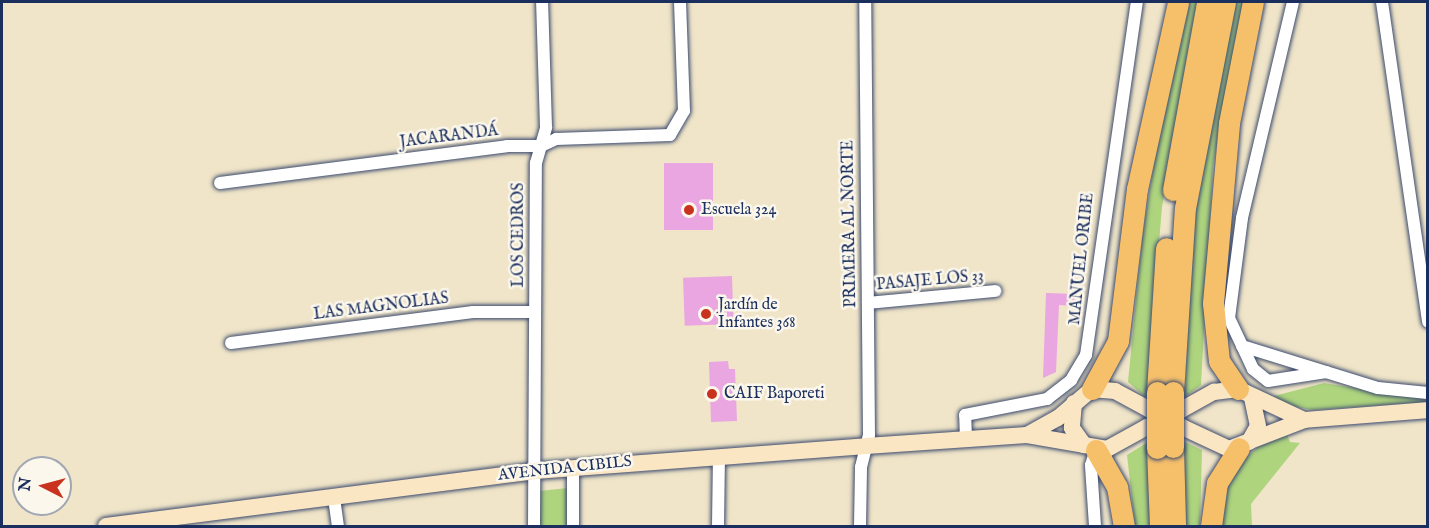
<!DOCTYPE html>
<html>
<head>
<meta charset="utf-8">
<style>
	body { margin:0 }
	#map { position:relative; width:1429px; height:528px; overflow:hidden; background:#f0e5c8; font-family:"IM FELL English",serif }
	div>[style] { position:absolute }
	.green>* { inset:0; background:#aed47e }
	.building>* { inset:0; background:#e9a6e0; transform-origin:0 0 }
	.roads { filter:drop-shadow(0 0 2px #3b4a6e) drop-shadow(0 0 2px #3b4a6e) }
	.street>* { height:12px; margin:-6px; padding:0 6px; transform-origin:6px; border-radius:6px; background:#fff }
	.secondary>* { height:16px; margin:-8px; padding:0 8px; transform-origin:8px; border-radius:8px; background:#fbe6c4 }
	.highway>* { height:21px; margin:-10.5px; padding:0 10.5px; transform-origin:10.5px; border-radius:10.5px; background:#f6c06b }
	.bridges { filter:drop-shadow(0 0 2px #3b4a6e) drop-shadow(0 0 2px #3b4a6e) }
	.highway-bridge>* { height:21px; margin:-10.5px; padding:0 10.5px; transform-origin:10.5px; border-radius:10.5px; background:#f6c06b }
	.dots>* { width:16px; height:16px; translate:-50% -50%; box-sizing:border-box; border:3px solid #fbf7ec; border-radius:50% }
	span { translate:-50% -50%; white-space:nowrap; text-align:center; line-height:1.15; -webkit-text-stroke:5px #fbf7ec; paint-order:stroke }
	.street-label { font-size:16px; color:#1b2f5e }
	.poi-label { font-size:16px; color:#1b2f5e }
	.left { translate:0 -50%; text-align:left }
	.frame { position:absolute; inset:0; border:3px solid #1b2f5e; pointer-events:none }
	.north { position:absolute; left:12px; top:456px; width:60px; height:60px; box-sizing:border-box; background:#fbf7ec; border:2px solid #a1a7b3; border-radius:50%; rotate:276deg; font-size:16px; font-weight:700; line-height:24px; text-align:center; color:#1b2f5e }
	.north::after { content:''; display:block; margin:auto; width:21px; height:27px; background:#c8321e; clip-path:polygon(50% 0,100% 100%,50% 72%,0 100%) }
</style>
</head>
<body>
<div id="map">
	<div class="green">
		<i style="clip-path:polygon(1190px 2px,1199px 2px,1162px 207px,1146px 398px,1128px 382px,1142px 239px,1159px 133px)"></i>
		<i style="clip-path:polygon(1235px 2px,1243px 2px,1213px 165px,1201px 385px,1185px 397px,1191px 237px,1205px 134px)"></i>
		<i style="clip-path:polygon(1324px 383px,1427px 400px,1428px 402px,1312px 410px,1281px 404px,1274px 396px)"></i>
		<i style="clip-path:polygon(1287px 435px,1290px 442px,1300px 443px,1251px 504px,1252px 526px,1220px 526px,1226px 485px,1240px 462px,1262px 444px)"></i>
		<i style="clip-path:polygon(1183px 441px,1202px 450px,1200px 526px,1184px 526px)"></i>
		<i style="clip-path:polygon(1148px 442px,1152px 526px,1135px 526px,1127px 455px)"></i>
		<i style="clip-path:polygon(568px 488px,570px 526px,537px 526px,539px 491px)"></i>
	</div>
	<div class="building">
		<i style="left:713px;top:163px;width:67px;height:49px;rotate:90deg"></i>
		<i style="left:732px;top:276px;width:48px;height:49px;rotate:88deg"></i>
		<i style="clip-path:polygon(1046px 293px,1075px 294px,1074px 306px,1059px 305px,1056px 372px,1043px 378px)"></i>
		<i style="clip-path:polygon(728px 361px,729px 369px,735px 369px,737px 421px,711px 422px,709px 362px)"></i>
	</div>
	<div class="roads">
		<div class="street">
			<i style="left:1293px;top:2px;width:222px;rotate:103.3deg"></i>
			<i style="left:1242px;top:218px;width:101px;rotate:97.4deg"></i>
			<i style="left:1229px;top:318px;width:56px;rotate:64.8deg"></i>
			<i style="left:1253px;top:369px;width:19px;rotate:39deg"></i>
			<i style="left:1268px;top:381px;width:59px;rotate:-8.8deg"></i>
			<i style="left:1382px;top:2px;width:323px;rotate:81.8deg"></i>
			<i style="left:220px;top:183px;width:289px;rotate:-7.3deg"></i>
			<i style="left:507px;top:146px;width:34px"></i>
			<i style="left:541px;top:146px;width:17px;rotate:-25deg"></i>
			<i style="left:556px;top:139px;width:114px;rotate:-2deg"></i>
			<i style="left:670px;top:135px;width:28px;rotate:-60deg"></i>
			<i style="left:684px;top:111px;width:109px;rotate:-92.1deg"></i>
			<i style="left:868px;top:303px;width:128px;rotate:-5.4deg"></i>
			<i style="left:231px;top:343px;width:244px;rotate:-7.3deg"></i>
			<i style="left:473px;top:312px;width:62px"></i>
			<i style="left:1242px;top:346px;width:142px;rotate:17.2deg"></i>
			<i style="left:1378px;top:388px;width:50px;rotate:5.7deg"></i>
			<i style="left:966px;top:439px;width:24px;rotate:-92deg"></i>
			<i style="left:965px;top:415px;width:84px;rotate:-11deg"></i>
			<i style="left:1047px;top:399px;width:31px;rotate:-38deg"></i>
			<i style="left:1071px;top:380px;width:29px;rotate:-59deg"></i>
			<i style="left:1086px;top:355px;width:357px;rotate:-81.8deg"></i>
			<i style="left:573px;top:467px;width:59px;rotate:90deg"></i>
			<i style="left:334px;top:498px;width:28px;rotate:82deg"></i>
			<i style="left:534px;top:526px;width:363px;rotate:-89.7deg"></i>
			<i style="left:536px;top:163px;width:37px;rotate:-74deg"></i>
			<i style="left:546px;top:127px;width:125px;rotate:-91.8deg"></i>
			<i style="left:718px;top:526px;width:69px;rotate:-89.2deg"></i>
			<i style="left:860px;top:526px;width:59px;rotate:-89deg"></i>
			<i style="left:861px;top:467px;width:33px;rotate:-76deg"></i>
			<i style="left:869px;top:435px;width:433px;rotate:-90.5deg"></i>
			<i style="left:1095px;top:526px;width:61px;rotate:-93.8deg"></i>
			<i style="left:1091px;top:465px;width:16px;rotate:-72deg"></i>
		</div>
		<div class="secondary">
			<i style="left:1074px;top:403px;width:25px;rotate:95deg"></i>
			<i style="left:1072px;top:428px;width:21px;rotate:55deg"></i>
			<i style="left:1027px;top:435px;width:35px;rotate:-29deg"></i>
			<i style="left:1058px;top:418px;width:45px;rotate:-40.5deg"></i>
			<i style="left:1092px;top:389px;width:23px;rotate:5deg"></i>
			<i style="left:1115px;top:391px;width:44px;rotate:28.3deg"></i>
			<i style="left:1154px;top:412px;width:27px;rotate:-4deg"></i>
			<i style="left:1181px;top:410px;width:38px;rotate:-29deg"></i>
			<i style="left:1214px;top:392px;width:24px;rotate:-7deg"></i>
			<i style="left:1238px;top:389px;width:73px;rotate:25.2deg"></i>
			<i style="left:1249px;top:442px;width:18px;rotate:-61deg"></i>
			<i style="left:1258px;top:426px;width:29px;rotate:-102deg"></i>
			<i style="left:106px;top:526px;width:433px;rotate:-7.3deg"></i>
			<i style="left:535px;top:471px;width:332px;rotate:-4.3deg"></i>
			<i style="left:866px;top:446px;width:161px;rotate:-3.9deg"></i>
			<i style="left:1027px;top:435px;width:81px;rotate:9.9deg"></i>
			<i style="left:1107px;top:449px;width:46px;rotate:-28.8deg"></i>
			<i style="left:1147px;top:427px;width:35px"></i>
			<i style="left:1182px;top:427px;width:52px;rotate:25.1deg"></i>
			<i style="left:1229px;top:449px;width:80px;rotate:-21.1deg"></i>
			<i style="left:1304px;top:420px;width:124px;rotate:-4.6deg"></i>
		</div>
		<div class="highway">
			<i style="left:1173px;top:190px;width:191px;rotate:-79.7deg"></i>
			<i style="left:1092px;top:389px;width:55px;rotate:-61.6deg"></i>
			<i style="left:1118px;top:341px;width:153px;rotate:-82.9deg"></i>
			<i style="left:1137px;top:189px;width:191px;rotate:-77.6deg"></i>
			<i style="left:1238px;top:389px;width:34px;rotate:-124deg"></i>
			<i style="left:1219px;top:361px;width:58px;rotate:-95.9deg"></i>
			<i style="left:1213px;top:303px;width:181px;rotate:-84.9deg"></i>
			<i style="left:1229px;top:123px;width:123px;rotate:-78.8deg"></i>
			<i style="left:1157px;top:392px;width:144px;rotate:-86.4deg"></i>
			<i style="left:1173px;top:392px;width:184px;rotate:-86.3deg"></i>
			<i style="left:1185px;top:208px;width:210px;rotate:-79deg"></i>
			<i style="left:1173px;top:447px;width:79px;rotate:88.5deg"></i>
			<i style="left:1157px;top:448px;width:78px;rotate:87.8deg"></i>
			<i style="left:1096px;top:450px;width:43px;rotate:60.4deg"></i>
			<i style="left:1117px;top:487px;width:40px;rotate:80deg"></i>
			<i style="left:1211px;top:526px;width:43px;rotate:-82.1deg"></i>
			<i style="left:1217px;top:483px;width:41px;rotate:-57.8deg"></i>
		</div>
	</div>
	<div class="bridges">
		<div class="highway-bridge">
			<i style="left:1157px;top:392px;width:56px;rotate:90deg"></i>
			<i style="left:1173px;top:447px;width:55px;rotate:-90deg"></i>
		</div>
	</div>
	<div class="dots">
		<i style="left:689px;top:210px;background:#c8321e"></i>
		<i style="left:706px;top:314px;background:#c8321e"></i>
		<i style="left:712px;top:394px;background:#c8321e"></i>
	</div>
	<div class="street-label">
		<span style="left:449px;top:137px;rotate:-7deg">JACARANDÁ</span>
		<span style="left:850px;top:224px;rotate:-91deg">PRIMERA AL NORTE</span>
		<span style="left:519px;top:235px;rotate:-90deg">LOS CEDROS</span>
		<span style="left:1082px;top:259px;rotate:-84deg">MANUEL ORIBE</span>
		<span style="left:930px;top:281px;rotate:-5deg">PASAJE LOS 33</span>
		<span style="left:381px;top:307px;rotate:-7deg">LAS MAGNOLIAS</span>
		<span style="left:565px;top:469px;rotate:-6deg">AVENIDA CIBILS</span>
	</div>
	<div class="poi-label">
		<span class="left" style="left:701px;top:210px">Escuela 324</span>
		<span class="left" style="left:718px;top:314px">Jardín de<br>Infantes 368</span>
		<span class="left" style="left:724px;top:394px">CAIF Baporeti</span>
	</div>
	<div class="frame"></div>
	<div class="north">N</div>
</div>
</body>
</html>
